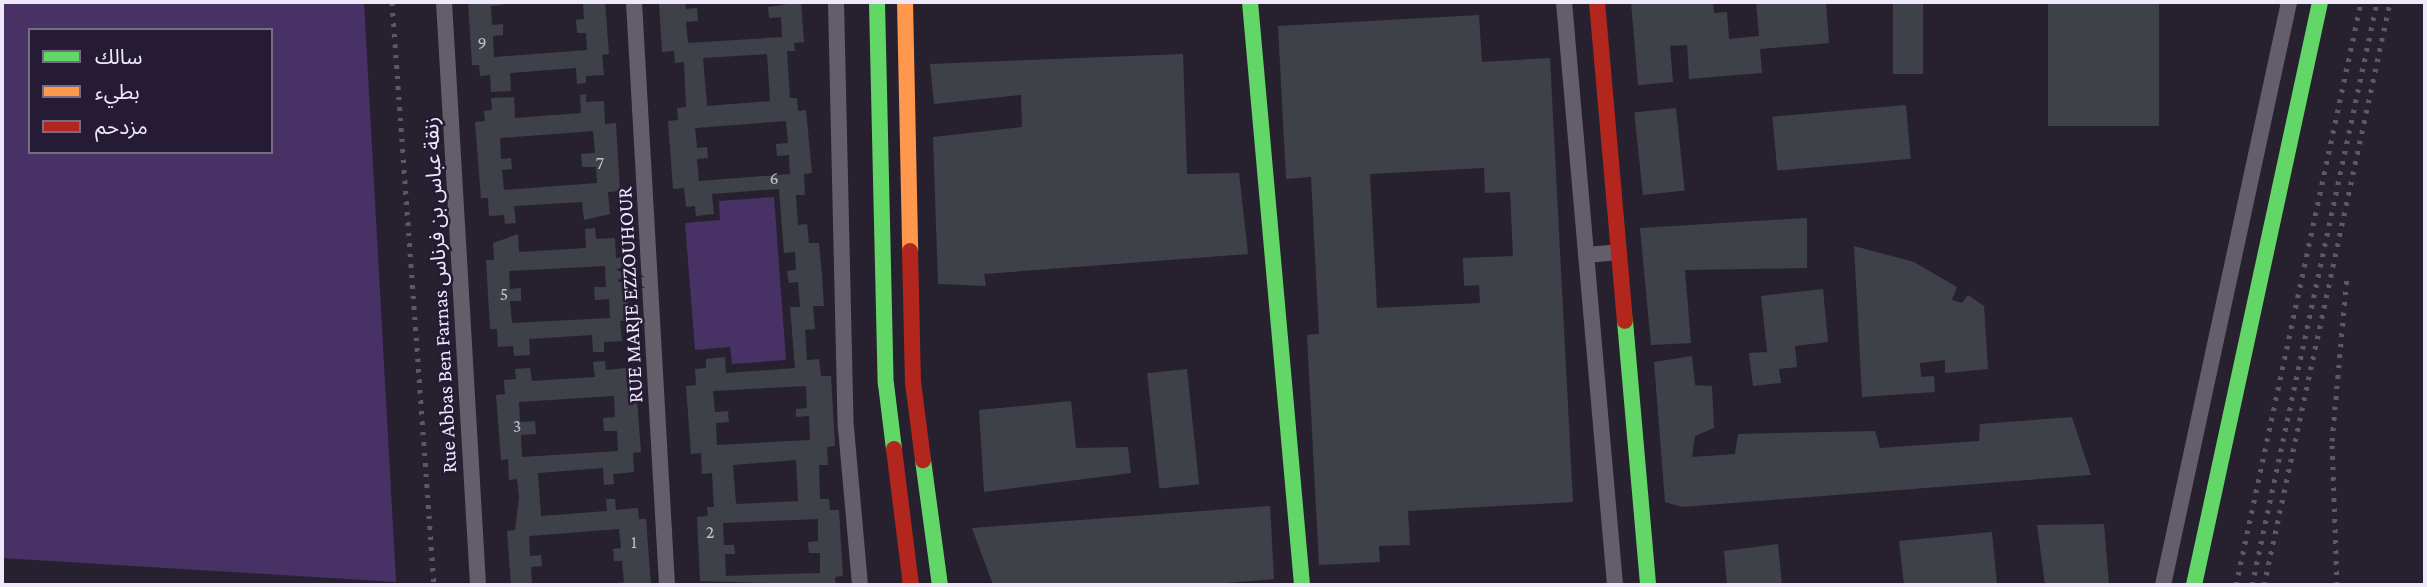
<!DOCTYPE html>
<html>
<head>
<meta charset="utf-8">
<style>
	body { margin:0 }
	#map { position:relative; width:2427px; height:587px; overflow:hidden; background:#27212f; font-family:"Crimson Pro","Noto Sans Arabic",serif }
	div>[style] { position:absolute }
	.green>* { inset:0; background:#483165 }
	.building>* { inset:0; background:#3e4248; transform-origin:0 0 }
	.street>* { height:16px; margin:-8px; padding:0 8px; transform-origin:8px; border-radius:8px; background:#635e6a }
	.fast>* { height:16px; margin:-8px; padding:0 8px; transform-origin:8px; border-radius:8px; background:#63d668 }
	.slow>* { height:16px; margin:-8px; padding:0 8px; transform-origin:8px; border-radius:8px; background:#ff974d }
	.jam>* { height:16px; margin:-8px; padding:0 8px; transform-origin:8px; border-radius:8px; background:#b3261e }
	.rail>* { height:5px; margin-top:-2.5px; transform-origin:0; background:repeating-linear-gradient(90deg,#5d5864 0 3.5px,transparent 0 10.5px) }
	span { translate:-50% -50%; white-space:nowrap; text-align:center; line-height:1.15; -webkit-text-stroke:5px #261b35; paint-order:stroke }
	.number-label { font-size:18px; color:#c2bece }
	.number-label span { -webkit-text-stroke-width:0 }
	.street-label { font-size:21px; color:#eee8fa }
	.frame { position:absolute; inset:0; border:4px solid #eee8fa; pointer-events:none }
	.legend { position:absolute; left:28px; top:28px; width:245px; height:126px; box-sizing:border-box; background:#261b35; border:2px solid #766d84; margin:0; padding:9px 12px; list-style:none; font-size:21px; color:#eee8fa }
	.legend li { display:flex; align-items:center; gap:14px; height:35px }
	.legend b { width:35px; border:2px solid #766d84 }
</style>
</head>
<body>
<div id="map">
	<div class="green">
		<i style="clip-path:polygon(evenodd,2px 2px,364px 2px,396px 582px,2px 558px,2px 2px,30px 30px,271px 30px,271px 152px,30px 152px,30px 30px)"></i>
		<i style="clip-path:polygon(774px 197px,786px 360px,732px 364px,730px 347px,695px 350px,685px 223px,720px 220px,719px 201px)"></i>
	</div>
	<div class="building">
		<i style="clip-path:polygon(468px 2px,524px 2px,491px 6px,492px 25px,503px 24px,503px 35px,493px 36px,494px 57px,587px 50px,586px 33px,577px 33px,576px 20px,584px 19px,583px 2px,605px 2px,609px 54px,602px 55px,604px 75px,586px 76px,586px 83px,577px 84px,576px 68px,510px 73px,511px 91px,491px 92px,490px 75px,480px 76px,479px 65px,472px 65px)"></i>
		<i style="clip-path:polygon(evenodd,659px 2px,685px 2px,686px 9px,697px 8px,698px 21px,686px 22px,688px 43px,782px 37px,781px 17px,769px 18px,768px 7px,801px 2px,804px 42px,794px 43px,795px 51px,787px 51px,790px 98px,797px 98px,798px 111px,806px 110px,812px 173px,804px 174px,805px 195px,796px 195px,798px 225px,807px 224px,809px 243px,819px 243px,822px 276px,824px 306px,813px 306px,815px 329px,805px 330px,807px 360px,819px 359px,821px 376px,831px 376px,835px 446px,827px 447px,828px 465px,819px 465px,820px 499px,829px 499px,830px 510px,839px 510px,843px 576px,835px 577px,836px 585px,700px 581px,697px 517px,708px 516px,707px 507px,714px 507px,712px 473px,702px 474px,701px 453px,691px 454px,686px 386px,696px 385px,695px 369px,706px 368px,706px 359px,725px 357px,726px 373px,795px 368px,790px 307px,800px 307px,798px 282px,789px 283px,787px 271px,796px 270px,795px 252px,784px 253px,779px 189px,712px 194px,714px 214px,696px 216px,695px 206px,686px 207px,684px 188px,673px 189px,668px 121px,678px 120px,677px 108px,686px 107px,684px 62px,675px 63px,674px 51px,662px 52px,659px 2px,767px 54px,770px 101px,707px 106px,703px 58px,767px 54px,659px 2px,786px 121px,788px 143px,776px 144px,777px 156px,789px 155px,790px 174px,699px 181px,697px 159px,708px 158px,707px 147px,697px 148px,695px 128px,786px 121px,659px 2px,806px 386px,807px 408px,796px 409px,796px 417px,809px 416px,810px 440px,717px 445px,716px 423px,729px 422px,728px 411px,715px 412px,713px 391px,806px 386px,659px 2px,796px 460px,798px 501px,736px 504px,733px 465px,796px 460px,659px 2px,818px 519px,818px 541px,808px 542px,809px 553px,820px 553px,820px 573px,726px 576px,725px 554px,735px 554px,734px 545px,724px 545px,723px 523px,818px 519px)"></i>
		<i style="clip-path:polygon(1631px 2px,1713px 2px,1714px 13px,1727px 12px,1729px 39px,1759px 36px,1756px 2px,1826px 2px,1829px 43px,1760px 49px,1762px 73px,1689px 79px,1687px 45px,1670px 46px,1673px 82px,1638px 85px)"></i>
		<i style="left:1893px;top:2px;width:30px;height:72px"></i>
		<i style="left:2048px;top:2px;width:111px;height:124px"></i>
		<i style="clip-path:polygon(evenodd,1479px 15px,1482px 62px,1550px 58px,1573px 502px,1408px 511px,1410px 545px,1379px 546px,1380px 562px,1319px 565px,1307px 335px,1319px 334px,1311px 177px,1286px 179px,1278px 26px,1479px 15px,1484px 168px,1485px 193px,1510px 192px,1513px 256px,1463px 258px,1464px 286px,1479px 285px,1480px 303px,1377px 308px,1370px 174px,1484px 168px)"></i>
		<i style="clip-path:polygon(1183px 54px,1187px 174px,1239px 173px,1248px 254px,984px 274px,986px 286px,938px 284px,933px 137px,1022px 127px,1021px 95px,934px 104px,930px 64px)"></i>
		<i style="clip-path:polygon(evenodd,586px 94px,586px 102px,604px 101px,605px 124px,616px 123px,620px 191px,608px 192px,610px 214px,584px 220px,582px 202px,514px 206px,516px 223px,505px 224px,504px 215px,489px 216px,488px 198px,481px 198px,475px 122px,485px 121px,484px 111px,492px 110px,491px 98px,514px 97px,515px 118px,581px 113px,580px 95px,586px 94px,593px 131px,595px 153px,581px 154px,582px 167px,596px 167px,597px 183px,504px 190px,502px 170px,512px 169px,511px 158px,501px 159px,500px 138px,593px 131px)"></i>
		<i style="left:1906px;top:105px;width:54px;height:134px;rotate:85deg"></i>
		<i style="left:1676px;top:108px;width:83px;height:42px;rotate:84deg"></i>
		<i style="clip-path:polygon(1807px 218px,1807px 268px,1685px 270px,1691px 343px,1651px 345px,1640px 228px)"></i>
		<i style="clip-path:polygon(evenodd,595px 228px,596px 239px,615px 238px,616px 258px,625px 257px,629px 321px,620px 321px,622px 341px,604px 342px,604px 352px,593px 352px,592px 335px,529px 339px,530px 355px,514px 356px,513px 346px,498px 347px,497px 329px,490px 329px,486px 260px,494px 260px,493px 243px,518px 234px,519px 252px,586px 248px,585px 229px,595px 228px,605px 266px,606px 287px,594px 287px,595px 300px,609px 299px,610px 318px,512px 323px,510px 301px,521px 301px,521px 288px,510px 289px,509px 271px,605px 266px)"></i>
		<i style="clip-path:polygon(1854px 246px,1914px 262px,1957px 287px,1952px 300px,1962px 303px,1968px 295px,1984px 306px,1988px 369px,1945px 373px,1945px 360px,1920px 363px,1921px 377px,1934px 376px,1935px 392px,1862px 397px)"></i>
		<i style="clip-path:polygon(1823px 289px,1828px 342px,1795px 346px,1797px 367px,1779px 369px,1781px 383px,1753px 386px,1749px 353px,1767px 352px,1761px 296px)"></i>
		<i style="clip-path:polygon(1692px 356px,1695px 385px,1712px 386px,1714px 428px,1695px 436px,1692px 457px,1735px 454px,1738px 434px,1875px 431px,1880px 448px,1979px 441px,1980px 424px,2072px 417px,2091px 475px,1682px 507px,1665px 502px,1654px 362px)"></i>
		<i style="clip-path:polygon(evenodd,605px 361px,606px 370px,626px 368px,627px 388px,636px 387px,641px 452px,633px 453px,634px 472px,613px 474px,614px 484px,604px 485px,603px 468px,538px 473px,541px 516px,607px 511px,606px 499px,615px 499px,616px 510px,638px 508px,639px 519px,646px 519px,651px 585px,602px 585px,624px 582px,622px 561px,614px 561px,613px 549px,621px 548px,619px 529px,529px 536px,530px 556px,541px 555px,542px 566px,531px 567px,532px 585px,511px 585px,507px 531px,515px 530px,519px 498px,517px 479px,509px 480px,508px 459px,501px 460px,496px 395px,505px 394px,504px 380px,516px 379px,515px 369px,530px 368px,532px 381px,595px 377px,593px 362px,605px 361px,614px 396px,615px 417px,603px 418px,604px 431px,617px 431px,618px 451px,522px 457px,521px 435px,536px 434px,535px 421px,520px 422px,519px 402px,614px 396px)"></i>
		<i style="left:1187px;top:369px;width:116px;height:40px;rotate:84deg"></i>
		<i style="clip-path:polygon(1071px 401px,1076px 448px,1128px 447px,1131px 473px,984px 492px,979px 410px)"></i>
		<i style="clip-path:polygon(1270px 506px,1274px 579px,1199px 585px,993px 585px,972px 528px)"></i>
		<i style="clip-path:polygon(2104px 524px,2109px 585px,2045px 585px,2037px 525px)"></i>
		<i style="clip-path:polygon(1992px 532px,1997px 585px,1904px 585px,1899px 541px)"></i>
		<i style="clip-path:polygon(1778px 544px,1782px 585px,1727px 585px,1724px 551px)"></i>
	</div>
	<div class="street">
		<i style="left:444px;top:2px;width:584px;rotate:86.66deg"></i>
		<i style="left:634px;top:2px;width:584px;rotate:86.76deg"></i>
		<i style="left:836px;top:2px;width:426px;rotate:88.7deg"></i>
		<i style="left:846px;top:428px;width:158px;rotate:84.9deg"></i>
		<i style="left:1564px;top:2px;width:585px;rotate:85deg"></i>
		<i style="left:1586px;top:255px;width:33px;rotate:-5deg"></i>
		<i style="left:2163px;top:585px;width:596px;rotate:-77.8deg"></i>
	</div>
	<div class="fast">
		<i style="left:877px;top:2px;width:382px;rotate:88.7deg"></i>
		<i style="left:886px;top:384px;width:65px;rotate:83deg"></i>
		<i style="left:1250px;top:2px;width:585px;rotate:84.9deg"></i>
		<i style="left:1625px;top:321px;width:265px;rotate:85deg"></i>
		<i style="left:923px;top:460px;width:126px;rotate:82.3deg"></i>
		<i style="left:2194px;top:585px;width:596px;rotate:-77.8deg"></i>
	</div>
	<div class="slow">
		<i style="left:905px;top:2px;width:249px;rotate:88.8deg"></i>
	</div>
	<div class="jam">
		<i style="left:1597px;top:2px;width:320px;rotate:85deg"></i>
		<i style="left:910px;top:251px;width:131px;rotate:88.7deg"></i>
		<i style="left:913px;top:382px;width:79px;rotate:82.7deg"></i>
		<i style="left:894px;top:449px;width:137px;rotate:82.9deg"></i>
	</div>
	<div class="rail">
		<i style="left:392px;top:2px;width:585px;rotate:85.88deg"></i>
		<i style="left:2236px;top:585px;width:596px;rotate:-77.9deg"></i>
		<i style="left:2252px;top:585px;width:596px;rotate:-77.9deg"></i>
		<i style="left:2264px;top:585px;width:596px;rotate:-77.8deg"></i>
		<i style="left:2337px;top:585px;width:144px;rotate:-92deg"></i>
		<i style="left:2332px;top:441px;width:167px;rotate:-84.8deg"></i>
	</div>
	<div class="number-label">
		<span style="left:482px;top:43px">9</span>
		<span style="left:600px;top:163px">7</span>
		<span style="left:774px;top:178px">6</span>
		<span style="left:504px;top:294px">5</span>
		<span style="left:517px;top:426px">3</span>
		<span style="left:710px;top:532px">2</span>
		<span style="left:634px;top:542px">1</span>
	</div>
	<div class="street-label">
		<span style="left:440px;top:295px;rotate:-93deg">Rue Abbas Ben Farnas زنقة عباس بن فرناس</span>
		<span style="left:630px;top:295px;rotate:-93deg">RUE MARJE EZZOUHOUR</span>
	</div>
	<div class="frame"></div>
	<ul class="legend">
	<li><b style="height:9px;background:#63d668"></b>سالك</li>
	<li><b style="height:9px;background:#ff974d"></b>بطيء</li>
	<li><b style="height:9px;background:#b3261e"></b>مزدحم</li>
	</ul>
</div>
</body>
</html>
